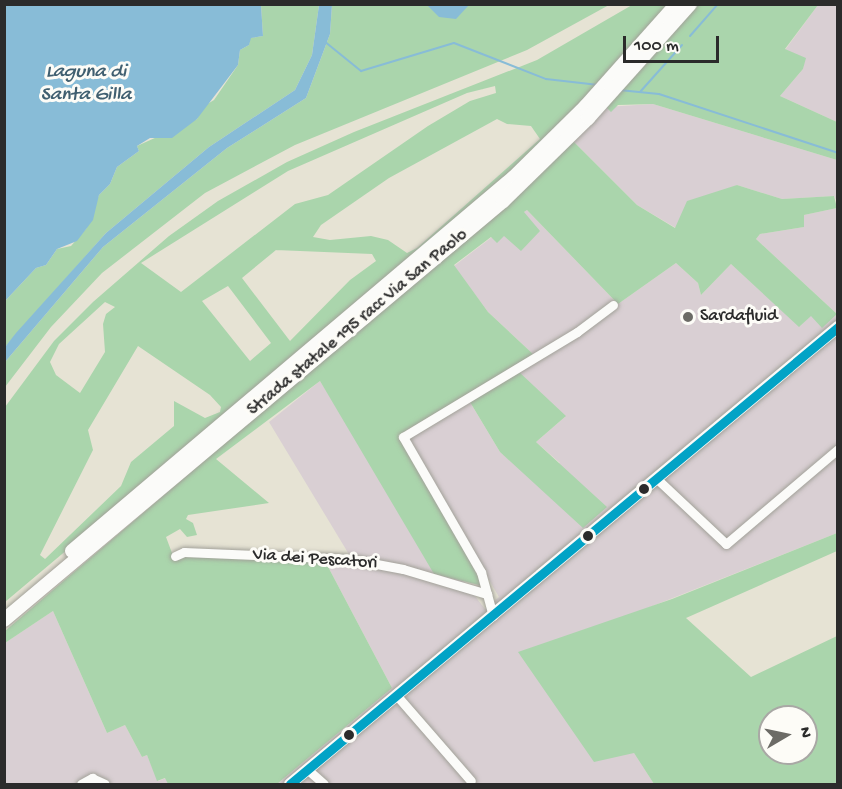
<!DOCTYPE html>
<html>
<head>
<meta charset="utf-8">
<style>
	body { margin:0 }
	#map { position:relative; width:842px; height:789px; overflow:hidden; background:#e6e3d4; font-family:"Gochi Hand",sans-serif }
	div>[style] { position:absolute }
	.industrial>* { inset:0; background:#d9cfd3 }
	.green>* { inset:0; background:#aad5ac }
	.water>* { inset:0; background:#88bcd7 }
	.stream>* { height:2px; margin:-1px; padding:0 1px; transform-origin:1px; border-radius:1px; background:#88bcd7 }
	.roads { filter:drop-shadow(0 0 2px #a2a199) drop-shadow(0 0 2px #a2a199) }
	.minor>* { height:9px; margin:-4.5px; padding:0 4.5px; transform-origin:4.5px; border-radius:4.5px; background:#fbfbf9 }
	.major>* { height:12px; margin:-6px; padding:0 6px; transform-origin:6px; border-radius:6px; background:#fbfbf9 }
	.highway>* { height:14px; margin:-7px; padding:0 7px; transform-origin:7px; border-radius:7px; background:#fbfbf9 }
	.bus-1>* { height:9px; margin:-4.5px; padding:0 4.5px; transform-origin:4.5px; border-radius:4.5px; background:#02a3c6 }
	.dots>* { width:16px; height:16px; translate:-50% -50%; box-sizing:border-box; border:3px solid #fdfcf7; border-radius:50% }
	span { translate:-50% -50%; white-space:nowrap; text-align:center; line-height:1.15; -webkit-text-stroke:6px #fdfcf7; paint-order:stroke }
	.poi-label { font-size:18px; color:#2b2b2b }
	.left { translate:0 -50%; text-align:left }
	.street-label { font-size:18px; color:#2b2b2b }
	.water-label { font-size:20px; color:#405f70; font-style:italic }
	.frame { position:absolute; inset:0; border:6px solid #2b2b2b; pointer-events:none }
	.north { position:absolute; left:758px; top:705px; width:60px; height:60px; box-sizing:border-box; background:#fdfcf7; border:2px solid #a9a8a5; border-radius:50%; rotate:81deg; font-size:16px; font-weight:700; line-height:24px; text-align:center; color:#2b2b2b }
	.north::after { content:''; display:block; margin:auto; width:21px; height:27px; background:#6c6b66; clip-path:polygon(50% 0,100% 100%,50% 72%,0 100%) }
	.scale { position:absolute; left:623px; top:36px; width:96px; height:27px; box-sizing:border-box; border:3px solid #2b2b2b; border-top:0; padding-left:8px; font-size:18px; line-height:21px; white-space:nowrap; color:#2b2b2b; -webkit-text-stroke:4px #fdfcf7; paint-order:stroke }
</style>
</head>
<body>
<div id="map">
	<div class="industrial">
		<i style="clip-path:polygon(818px 5px,837px 5px,837px 122px,780px 96px,803px 69px,805px 58px,785px 50px)"></i>
		<i style="clip-path:polygon(653px 104px,837px 160px,837px 202px,834px 196px,782px 199px,737px 185px,676px 228px,637px 205px,573px 141px,606px 107px)"></i>
		<i style="clip-path:polygon(837px 208px,837px 533px,650px 607px,634px 753px,654px 784px,277px 784px,392px 688px,325px 561px,353px 561px,269px 422px,320px 381px,370px 461px,485px 609px,499px 597px,406px 437px,470px 402px,500px 452px,519px 468px,560px 463px,536px 442px,565px 417px,518px 372px,534px 355px,488px 312px,454px 266px,492px 237px,504px 235px,521px 250px,524px 212px,527px 210px,618px 304px,676px 263px,698px 283px,701px 295px,731px 264px,800px 326px,811px 315px,837px 314px,756px 239px,760px 234px,804px 227px,804px 215px)"></i>
		<i style="clip-path:polygon(53px 611px,107px 733px,125px 725px,142px 757px,147px 755px,158px 781px,166px 778px,168px 784px,5px 784px,5px 643px)"></i>
	</div>
	<div class="green">
		<i style="clip-path:polygon(261px 5px,319px 5px,312px 55px,295px 90px,209px 147px,106px 233px,5px 347px,5px 301px,36px 268px,46px 265px,57px 249px,71px 246px,86px 229px,99px 195px,110px 184px,117px 167px,139px 151px,137px 146px,197px 119px,204px 106px,214px 100px,238px 65px,240px 50px,249px 45px,250px 38px,263px 36px)"></i>
		<i style="clip-path:polygon(332px 5px,609px 5px,527px 50px,295px 145px,205px 193px,102px 273px,51px 327px,5px 387px,5px 362px,103px 247px,227px 148px,306px 98px,330px 34px)"></i>
		<i style="clip-path:polygon(evenodd,632px 5px,818px 5px,785px 49px,806px 58px,803px 69px,780px 96px,837px 122px,837px 160px,653px 104px,618px 105px,611px 112px,606px 107px,573px 141px,637px 205px,675px 228px,687px 201px,737px 185px,782px 199px,834px 196px,837px 208px,804px 215px,804px 227px,760px 234px,756px 239px,837px 314px,822px 328px,811px 316px,799px 327px,731px 264px,701px 295px,698px 283px,676px 263px,618px 304px,527px 210px,524px 212px,540px 231px,521px 251px,504px 236px,497px 243px,491px 237px,454px 265px,488px 312px,534px 355px,402px 433px,483px 586px,434px 574px,320px 381px,216px 459px,269px 503px,188px 515px,186px 519px,193px 523px,197px 535px,187px 537px,180px 529px,166px 537px,175px 561px,187px 556px,325px 561px,392px 688px,277px 784px,168px 784px,165px 778px,157px 781px,147px 755px,142px 757px,125px 725px,107px 733px,53px 611px,5px 643px,5px 631px,404px 290px,420px 253px,5px 602px,5px 407px,54px 341px,93px 302px,169px 236px,218px 201px,287px 162px,354px 132px,537px 60px,632px 5px,495px 86px,496px 93px,470px 101px,428px 126px,328px 195px,295px 204px,181px 292px,141px 263px,288px 171px,467px 93px,495px 86px,632px 5px,497px 119px,507px 124px,531px 126px,540px 139px,417px 248px,407px 253px,388px 240px,371px 236px,330px 240px,313px 237px,321px 225px,389px 178px,497px 119px,632px 5px,276px 250px,372px 254px,376px 261px,350px 280px,290px 341px,242px 278px,276px 250px,632px 5px,228px 286px,271px 343px,250px 361px,202px 301px,228px 286px,632px 5px,105px 302px,115px 307px,106px 314px,103px 324px,105px 352px,80px 393px,56px 375px,50px 362px,59px 344px,105px 302px,632px 5px,138px 346px,210px 395px,221px 407px,220px 412px,205px 418px,174px 401px,174px 426px,131px 462px,121px 486px,45px 559px,40px 555px,93px 450px,88px 430px,138px 346px)"></i>
		<i style="clip-path:polygon(518px 371px,566px 416px,536px 442px,607px 507px,583px 528px,500px 452px,470px 402px)"></i>
		<i style="clip-path:polygon(evenodd,837px 533px,837px 551px,686px 618px,751px 677px,837px 636px,837px 784px,654px 784px,634px 753px,594px 762px,518px 652px,672px 599px,837px 533px,770px 717px,806px 717px,806px 753px,770px 753px,770px 717px)"></i>
	</div>
	<div class="water">
		<i style="clip-path:polygon(5px 4px,261px 5px,263px 36px,251px 38px,249px 45px,240px 50px,238px 65px,197px 119px,172px 138px,150px 138px,137px 146px,139px 151px,117px 167px,110px 184px,99px 195px,93px 220px,77px 241px,57px 249px,46px 265px,36px 268px,5px 301px)"></i>
		<i style="clip-path:polygon(319px 5px,332px 5px,330px 34px,306px 98px,227px 148px,103px 247px,5px 362px,5px 347px,16px 333px,106px 233px,209px 147px,295px 90px,312px 55px)"></i>
		<i style="clip-path:polygon(427px 5px,469px 5px,456px 19px,439px 17px)"></i>
	</div>
	<div class="stream">
		<i style="left:690px;top:36px;width:43px;rotate:-48.8deg"></i>
		<i style="left:324px;top:41px;width:48px;rotate:39deg"></i>
		<i style="left:361px;top:71px;width:97px;rotate:-16.8deg"></i>
		<i style="left:454px;top:43px;width:99px;rotate:21.4deg"></i>
		<i style="left:546px;top:79px;width:53px;rotate:6.5deg"></i>
		<i style="left:619px;top:90px;width:40px;rotate:5.7deg"></i>
		<i style="left:659px;top:94px;width:188px;rotate:18.2deg"></i>
		<i style="left:640px;top:92px;width:63px;rotate:-48.2deg"></i>
	</div>
	<div class="roads">
		<div class="minor">
			<i style="left:656px;top:478px;width:96px;rotate:43.3deg"></i>
			<i style="left:726px;top:544px;width:147px;rotate:-40.3deg"></i>
			<i style="left:175px;top:556px;width:10px;rotate:-24deg"></i>
			<i style="left:184px;top:552px;width:166px;rotate:2.4deg"></i>
			<i style="left:350px;top:559px;width:54px;rotate:10.7deg"></i>
			<i style="left:403px;top:569px;width:88px;rotate:16.6deg"></i>
			<i style="left:493px;top:616px;width:46px;rotate:-105.3deg"></i>
			<i style="left:481px;top:572px;width:156px;rotate:-120deg"></i>
			<i style="left:403px;top:437px;width:203px;rotate:-31.1deg"></i>
			<i style="left:577px;top:332px;width:45px;rotate:-36.9deg"></i>
			<i style="left:398px;top:697px;width:111px;rotate:49deg"></i>
			<i style="left:308px;top:770px;width:21px;rotate:41deg"></i>
			<i style="left:81px;top:784px;width:13px;rotate:-29deg"></i>
			<i style="left:92px;top:778px;width:14px;rotate:25deg"></i>
		</div>
		<div class="major">
			<i style="left:290px;top:784px;width:714px;rotate:-39.83deg"></i>
		</div>
		<div class="highway">
			<i style="left:72px;top:551px;width:579px;rotate:-40.24deg"></i>
			<i style="left:514px;top:177px;width:101px;rotate:-44.6deg"></i>
			<i style="left:586px;top:106px;width:137px;rotate:-48.3deg"></i>
			<i style="left:4px;top:620px;width:652px;rotate:-40.02deg"></i>
			<i style="left:503px;top:201px;width:119px;rotate:-44.3deg"></i>
			<i style="left:588px;top:118px;width:153px;rotate:-48.2deg"></i>
		</div>
	</div>
	<div class="bus-1">
		<i style="left:290px;top:784px;width:714px;rotate:-39.83deg"></i>
	</div>
	<div class="dots">
		<i style="left:688px;top:317px;background:#6c6b66"></i>
		<i style="left:644px;top:489px;background:#2b2b2b"></i>
		<i style="left:588px;top:536px;background:#2b2b2b"></i>
		<i style="left:349px;top:735px;background:#2b2b2b"></i>
	</div>
	<div class="poi-label">
		<span class="left" style="left:700px;top:317px">Sardafluid</span>
	</div>
	<div class="street-label">
		<span style="left:358px;top:323px;rotate:-40deg">Strada statale 195 racc Via San Paolo</span>
		<span style="left:315px;top:560px;rotate:4deg">Via dei Pescatori</span>
	</div>
	<div class="water-label">
		<span style="left:86px;top:84px">Laguna di<br>Santa Gilla</span>
	</div>
	<div class="frame"></div>
	<div class="north">N</div>
	<div class="scale">100 m</div>
</div>
</body>
</html>
